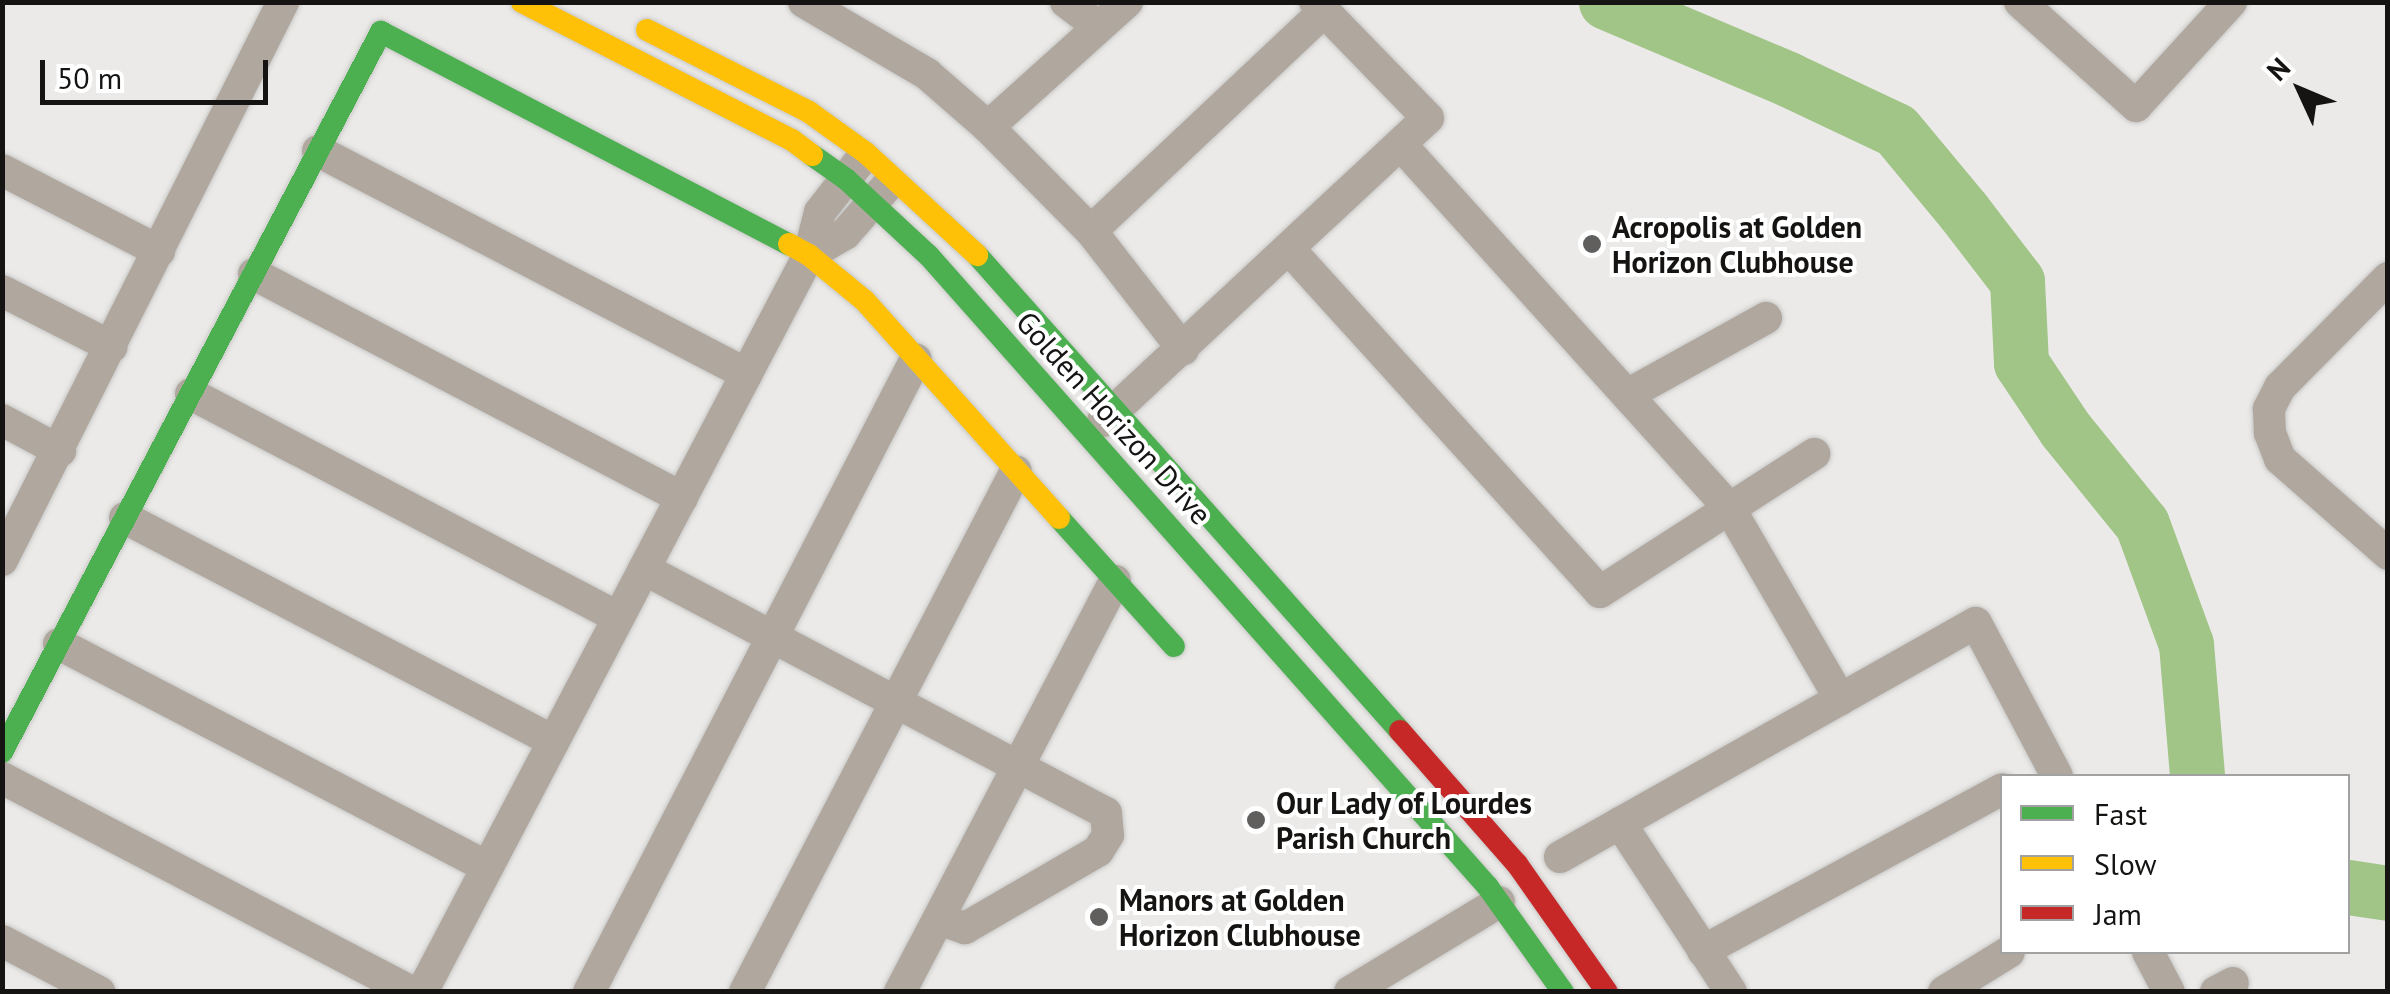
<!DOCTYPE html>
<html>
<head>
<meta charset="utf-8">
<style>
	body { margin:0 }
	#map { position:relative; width:2390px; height:994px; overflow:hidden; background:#ebeae8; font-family:"PT Sans",sans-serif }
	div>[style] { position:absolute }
	.river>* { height:55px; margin:-27.5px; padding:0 27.5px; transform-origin:27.5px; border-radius:27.5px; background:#a1c487 }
	.roads { filter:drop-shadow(0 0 2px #c8c8c7) drop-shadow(0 0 2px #c8c8c7) }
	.street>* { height:32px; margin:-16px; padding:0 16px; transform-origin:16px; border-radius:16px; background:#b0a79f }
	.fast>* { height:22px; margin:-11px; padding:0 11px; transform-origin:11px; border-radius:11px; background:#4caf50 }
	.slow>* { height:22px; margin:-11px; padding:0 11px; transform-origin:11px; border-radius:11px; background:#ffc107 }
	.jam>* { height:22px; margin:-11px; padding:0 11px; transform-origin:11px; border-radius:11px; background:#c62828 }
	.dots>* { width:28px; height:28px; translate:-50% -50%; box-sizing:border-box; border:5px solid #fff; border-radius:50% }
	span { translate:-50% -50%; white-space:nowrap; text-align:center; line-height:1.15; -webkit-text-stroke:8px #fff; paint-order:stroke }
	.poi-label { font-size:30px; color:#151413; font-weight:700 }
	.left { translate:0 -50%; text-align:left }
	.street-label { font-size:30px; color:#151413 }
	.frame { position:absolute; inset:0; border:5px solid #151413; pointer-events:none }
	.legend { position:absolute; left:2000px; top:774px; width:350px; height:180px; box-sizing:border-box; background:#fff; border:2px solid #a1a1a1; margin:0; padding:12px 18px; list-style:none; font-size:30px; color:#151413 }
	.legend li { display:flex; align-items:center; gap:20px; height:50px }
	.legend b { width:50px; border:2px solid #a1a1a1 }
	.north { position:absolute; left:2250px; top:40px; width:100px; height:100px; -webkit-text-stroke:8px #fff; paint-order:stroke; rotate:314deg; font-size:28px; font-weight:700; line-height:40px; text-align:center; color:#151413 }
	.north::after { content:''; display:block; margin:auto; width:35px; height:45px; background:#151413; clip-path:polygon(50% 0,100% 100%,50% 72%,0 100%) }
	.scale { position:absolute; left:40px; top:60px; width:228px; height:45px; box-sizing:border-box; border:5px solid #151413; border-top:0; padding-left:12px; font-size:30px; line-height:35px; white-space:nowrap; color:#151413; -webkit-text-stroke:8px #fff; paint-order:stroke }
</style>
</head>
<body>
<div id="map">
	<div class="river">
		<i style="left:1606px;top:2px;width:198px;rotate:22.9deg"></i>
		<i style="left:1788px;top:79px;width:119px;rotate:25.3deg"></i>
		<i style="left:1896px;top:130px;width:107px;rotate:50.3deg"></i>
		<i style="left:1964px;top:212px;width:87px;rotate:52.5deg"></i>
		<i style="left:2017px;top:281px;width:82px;rotate:87.2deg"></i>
		<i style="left:2021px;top:363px;width:79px;rotate:56.3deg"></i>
		<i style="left:2065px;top:429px;width:122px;rotate:51deg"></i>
		<i style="left:2142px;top:524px;width:128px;rotate:69.9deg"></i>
		<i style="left:2186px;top:644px;width:132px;rotate:85.2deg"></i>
		<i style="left:2348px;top:887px;width:40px;rotate:8.5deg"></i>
	</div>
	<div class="roads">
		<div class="street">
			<i style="left:804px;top:2px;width:143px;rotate:30.3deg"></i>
			<i style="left:927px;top:74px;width:81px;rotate:41deg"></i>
			<i style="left:988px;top:127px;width:146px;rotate:45.3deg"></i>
			<i style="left:1091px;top:231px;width:150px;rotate:52.1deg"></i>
			<i style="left:1066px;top:2px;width:41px;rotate:37.1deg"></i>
			<i style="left:2020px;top:2px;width:156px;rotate:41.9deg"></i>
			<i style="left:2136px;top:106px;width:141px;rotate:-47.6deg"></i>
			<i style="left:988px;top:127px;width:187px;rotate:-42deg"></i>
			<i style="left:1402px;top:146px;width:489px;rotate:47.9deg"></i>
			<i style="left:1730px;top:509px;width:220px;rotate:59.9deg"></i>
			<i style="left:318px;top:151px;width:483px;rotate:27.5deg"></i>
			<i style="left:2px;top:170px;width:177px;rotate:27.3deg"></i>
			<i style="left:1091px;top:231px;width:319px;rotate:-43.3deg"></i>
			<i style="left:1289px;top:249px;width:463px;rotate:47.8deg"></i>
			<i style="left:1600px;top:592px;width:255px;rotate:-32.8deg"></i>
			<i style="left:809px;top:255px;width:42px;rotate:-30.3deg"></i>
			<i style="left:845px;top:234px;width:64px;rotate:-48.8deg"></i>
			<i style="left:254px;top:274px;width:483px;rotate:27.6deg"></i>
			<i style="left:2388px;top:278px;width:153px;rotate:134.7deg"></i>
			<i style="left:2280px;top:387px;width:25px;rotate:117deg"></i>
			<i style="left:2269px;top:409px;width:24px;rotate:88deg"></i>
			<i style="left:2270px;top:433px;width:28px;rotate:69deg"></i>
			<i style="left:2280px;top:459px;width:144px;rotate:41.3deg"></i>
			<i style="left:2px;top:291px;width:123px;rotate:27deg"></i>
			<i style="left:191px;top:394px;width:482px;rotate:27.6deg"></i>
			<i style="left:1627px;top:395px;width:159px;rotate:-29deg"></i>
			<i style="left:2px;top:420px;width:66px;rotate:28.1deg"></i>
			<i style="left:1103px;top:421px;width:444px;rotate:-43deg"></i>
			<i style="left:1428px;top:118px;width:162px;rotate:-134.2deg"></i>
			<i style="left:125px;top:518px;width:483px;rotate:27.5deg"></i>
			<i style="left:2px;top:560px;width:625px;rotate:-63.27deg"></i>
			<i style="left:644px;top:569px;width:522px;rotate:27.84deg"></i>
			<i style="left:1106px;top:813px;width:22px;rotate:85deg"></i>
			<i style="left:1108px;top:835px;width:19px;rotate:122deg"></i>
			<i style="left:1098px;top:851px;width:154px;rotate:149.9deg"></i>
			<i style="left:965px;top:928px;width:28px;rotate:-162deg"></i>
			<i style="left:59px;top:644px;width:483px;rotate:27.5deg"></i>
			<i style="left:2px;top:778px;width:462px;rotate:27.6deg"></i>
			<i style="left:1620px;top:823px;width:202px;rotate:56.7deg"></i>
			<i style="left:1560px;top:857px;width:477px;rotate:-29.4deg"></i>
			<i style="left:1976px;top:623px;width:173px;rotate:62.1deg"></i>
			<i style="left:2px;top:941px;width:110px;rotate:27.7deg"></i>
			<i style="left:1703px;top:951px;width:340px;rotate:-28.4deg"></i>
			<i style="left:2148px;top:952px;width:45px;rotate:62.3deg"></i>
			<i style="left:422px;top:992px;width:832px;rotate:-62.3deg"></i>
			<i style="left:809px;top:255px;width:44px;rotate:-75.7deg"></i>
			<i style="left:820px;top:212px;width:63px;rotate:-52deg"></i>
			<i style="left:589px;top:992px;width:712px;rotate:-62.68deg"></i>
			<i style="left:745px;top:992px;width:587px;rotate:-62.52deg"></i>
			<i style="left:900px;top:992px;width:464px;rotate:-62.4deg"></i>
			<i style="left:1350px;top:992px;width:174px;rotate:-31.1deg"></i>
			<i style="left:1944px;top:992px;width:76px;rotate:-31.6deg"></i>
			<i style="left:2216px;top:992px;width:19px;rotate:-28deg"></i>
		</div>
		<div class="fast">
			<i style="left:812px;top:155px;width:42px;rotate:35.2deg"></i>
			<i style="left:846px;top:179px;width:113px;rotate:42.9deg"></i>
			<i style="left:929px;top:256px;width:843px;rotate:48.46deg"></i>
			<i style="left:1488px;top:887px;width:129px;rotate:54.5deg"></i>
			<i style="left:977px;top:255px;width:637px;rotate:48.37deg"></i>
			<i style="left:1059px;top:518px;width:172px;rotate:48.1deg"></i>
			<i style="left:2px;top:752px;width:814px;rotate:-62.24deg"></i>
			<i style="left:381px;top:32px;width:460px;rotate:27.5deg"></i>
		</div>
		<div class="slow">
			<i style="left:522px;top:2px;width:303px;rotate:27.1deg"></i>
			<i style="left:792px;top:140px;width:25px;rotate:37deg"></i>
			<i style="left:647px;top:30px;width:182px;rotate:26.8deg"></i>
			<i style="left:809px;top:112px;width:70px;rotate:35.7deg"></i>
			<i style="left:866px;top:153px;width:151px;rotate:42.6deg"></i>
			<i style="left:789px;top:244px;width:23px;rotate:29deg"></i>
			<i style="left:809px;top:255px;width:72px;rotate:39.4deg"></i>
			<i style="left:865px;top:301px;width:291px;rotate:48.2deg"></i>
		</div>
		<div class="jam">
			<i style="left:1400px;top:731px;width:177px;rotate:48.7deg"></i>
			<i style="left:1517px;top:864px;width:156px;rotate:54.9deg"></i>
		</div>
	</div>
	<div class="dots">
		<i style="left:1592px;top:244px;background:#605f5e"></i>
		<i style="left:1256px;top:820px;background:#605f5e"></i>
		<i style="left:1099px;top:917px;background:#605f5e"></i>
	</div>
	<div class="poi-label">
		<span class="left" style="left:1612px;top:244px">Acropolis at Golden<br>Horizon Clubhouse</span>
		<span class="left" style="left:1276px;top:820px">Our Lady of Lourdes<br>Parish Church</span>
		<span class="left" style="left:1119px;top:917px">Manors at Golden<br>Horizon Clubhouse</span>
	</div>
	<div class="street-label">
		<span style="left:1114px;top:418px;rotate:48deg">Golden Horizon Drive</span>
	</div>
	<div class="frame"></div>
	<ul class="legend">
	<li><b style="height:12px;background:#4caf50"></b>Fast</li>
	<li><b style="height:12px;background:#ffc107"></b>Slow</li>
	<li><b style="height:12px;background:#c62828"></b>Jam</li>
	</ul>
	<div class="north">N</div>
	<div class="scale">50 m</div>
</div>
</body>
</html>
